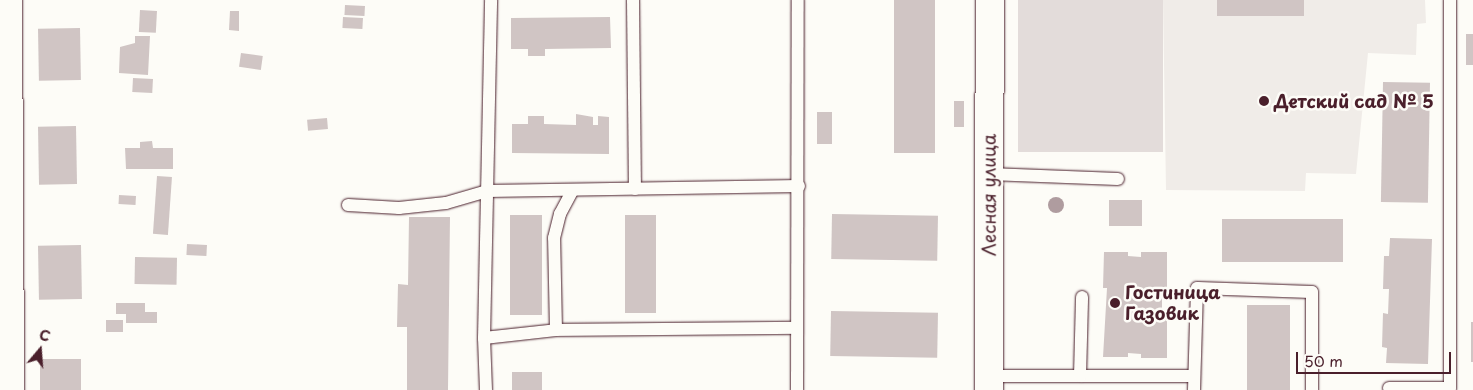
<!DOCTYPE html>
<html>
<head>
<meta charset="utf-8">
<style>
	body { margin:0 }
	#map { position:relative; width:1473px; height:390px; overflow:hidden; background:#fdfcf7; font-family:"Playpen Sans",sans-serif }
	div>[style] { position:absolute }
	.built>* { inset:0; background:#f0ece8 }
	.green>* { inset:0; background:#e3dcda; transform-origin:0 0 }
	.building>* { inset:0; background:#d0c5c4; transform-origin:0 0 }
	.roads { filter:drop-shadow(0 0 1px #4a1f2b) drop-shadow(0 0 1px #4a1f2b) }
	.service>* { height:12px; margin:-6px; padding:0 6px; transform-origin:6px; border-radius:6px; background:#fdfcf7 }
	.minor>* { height:25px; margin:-12.5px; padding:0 12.5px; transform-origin:12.5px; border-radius:12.5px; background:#fdfcf7 }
	.secondary>* { height:28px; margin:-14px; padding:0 14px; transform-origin:14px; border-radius:14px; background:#fdfcf7 }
	.trees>* { width:16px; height:16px; margin:-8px; border-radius:50%; background:#af9c9f }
	.dots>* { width:14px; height:14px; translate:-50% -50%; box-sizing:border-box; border:2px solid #fdfcf7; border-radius:50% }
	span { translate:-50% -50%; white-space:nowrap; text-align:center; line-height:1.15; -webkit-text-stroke:5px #fdfcf7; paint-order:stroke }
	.poi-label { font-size:18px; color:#4a1f2b; font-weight:700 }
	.left { translate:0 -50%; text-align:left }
	.street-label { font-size:18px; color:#4a1f2b }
	.north { position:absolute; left:15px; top:325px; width:50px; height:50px; -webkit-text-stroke:4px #fdfcf7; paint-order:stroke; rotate:18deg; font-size:14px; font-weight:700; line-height:20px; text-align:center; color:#4a1f2b }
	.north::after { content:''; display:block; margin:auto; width:18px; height:22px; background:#4a1f2b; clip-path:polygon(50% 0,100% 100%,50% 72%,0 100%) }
	.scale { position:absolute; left:1296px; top:352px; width:155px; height:22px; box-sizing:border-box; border:2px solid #4a1f2b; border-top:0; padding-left:6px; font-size:15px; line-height:18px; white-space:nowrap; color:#4a1f2b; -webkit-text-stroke:4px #fdfcf7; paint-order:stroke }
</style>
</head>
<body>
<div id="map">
	<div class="built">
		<i style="clip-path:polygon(1163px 0,1425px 0,1426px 23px,1417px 24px,1416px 55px,1368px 53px,1356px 174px,1306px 173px,1305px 191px,1166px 190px)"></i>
	</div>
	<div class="green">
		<i style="left:1018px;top:0;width:145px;height:152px"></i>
	</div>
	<div class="building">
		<i style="left:894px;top:0;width:41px;height:153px"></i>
		<i style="left:1217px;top:0;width:87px;height:16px"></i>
		<i style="left:345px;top:5px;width:20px;height:10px;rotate:3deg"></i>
		<i style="left:140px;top:10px;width:17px;height:22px;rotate:3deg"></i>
		<i style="clip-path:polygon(230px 11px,239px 11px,239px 31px,229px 30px)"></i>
		<i style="left:343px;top:17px;width:20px;height:11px;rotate:3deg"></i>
		<i style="clip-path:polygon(610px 17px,611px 48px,545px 49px,545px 56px,528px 56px,528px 49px,511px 49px,511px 18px)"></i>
		<i style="left:80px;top:28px;width:52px;height:42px;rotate:89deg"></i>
		<i style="left:1466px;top:34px;width:7px;height:31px"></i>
		<i style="clip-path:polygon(135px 36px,150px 36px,148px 75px,119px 73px,120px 47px,135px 43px)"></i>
		<i style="left:241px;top:53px;width:22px;height:14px;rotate:8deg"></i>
		<i style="left:133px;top:78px;width:20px;height:14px;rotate:3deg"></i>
		<i style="left:1383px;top:82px;width:47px;height:120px;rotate:1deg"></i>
		<i style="left:954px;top:101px;width:10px;height:26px"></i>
		<i style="left:817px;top:112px;width:15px;height:32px"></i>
		<i style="clip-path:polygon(576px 114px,593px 117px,593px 125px,598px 125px,598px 116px,609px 117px,609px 154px,512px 153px,512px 124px,528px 124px,528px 116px,544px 116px,544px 124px,576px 125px)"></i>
		<i style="left:327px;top:118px;width:11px;height:20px;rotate:85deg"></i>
		<i style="left:76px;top:126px;width:58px;height:38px;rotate:89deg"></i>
		<i style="clip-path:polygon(152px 141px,153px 148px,173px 148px,173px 169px,126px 169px,125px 148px,140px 148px,140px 142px)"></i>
		<i style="left:157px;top:176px;width:15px;height:58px;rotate:4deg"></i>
		<i style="left:119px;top:195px;width:17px;height:9px;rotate:3deg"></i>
		<i style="left:1109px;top:200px;width:33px;height:26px"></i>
		<i style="left:832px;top:214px;width:106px;height:45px;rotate:1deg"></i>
		<i style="left:510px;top:215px;width:32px;height:100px"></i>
		<i style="left:625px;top:215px;width:31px;height:98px"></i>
		<i style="clip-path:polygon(409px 217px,450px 217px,448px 390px,407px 390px,407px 327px,397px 327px,398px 284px,408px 285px)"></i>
		<i style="left:1222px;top:219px;width:121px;height:43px"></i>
		<i style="clip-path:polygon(1390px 238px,1432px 239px,1428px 364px,1386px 363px,1387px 348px,1382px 347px,1383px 313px,1388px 314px,1389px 289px,1383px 289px,1384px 256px,1389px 256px)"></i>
		<i style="left:187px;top:244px;width:20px;height:11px;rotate:3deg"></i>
		<i style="left:81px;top:245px;width:54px;height:43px;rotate:89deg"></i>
		<i style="clip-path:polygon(1104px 252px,1128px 252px,1128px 256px,1141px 257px,1141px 252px,1167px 252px,1167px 291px,1162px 291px,1162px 317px,1167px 317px,1167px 358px,1141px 358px,1141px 354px,1128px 353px,1128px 357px,1103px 357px,1107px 288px,1103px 288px)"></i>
		<i style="left:135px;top:257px;width:42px;height:27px;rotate:1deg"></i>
		<i style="clip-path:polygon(116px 303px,145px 303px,145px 312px,157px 312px,157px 323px,126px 323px,126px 314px,116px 314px)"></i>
		<i style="left:1247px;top:305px;width:43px;height:85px"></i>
		<i style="left:831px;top:311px;width:107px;height:45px;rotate:1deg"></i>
		<i style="left:106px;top:320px;width:17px;height:12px"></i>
		<i style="left:1471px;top:322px;width:2px;height:40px"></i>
		<i style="left:40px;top:359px;width:41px;height:31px"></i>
		<i style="left:512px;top:372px;width:30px;height:18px"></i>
	</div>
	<div class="roads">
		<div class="service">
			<i style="left:633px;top:0;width:189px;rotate:89.4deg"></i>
			<i style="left:989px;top:174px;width:129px;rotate:2.2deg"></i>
			<i style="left:348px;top:205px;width:51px;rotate:3.4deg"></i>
			<i style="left:399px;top:208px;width:47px;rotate:-6.1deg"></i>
			<i style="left:446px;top:203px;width:43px;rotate:-16.3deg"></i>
			<i style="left:487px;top:191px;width:312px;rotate:-0.9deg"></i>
			<i style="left:556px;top:330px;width:92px;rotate:-91.2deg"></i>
			<i style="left:554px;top:238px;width:25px;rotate:-76deg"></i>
			<i style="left:560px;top:214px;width:27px;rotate:-62deg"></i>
			<i style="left:484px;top:338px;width:72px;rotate:-6.3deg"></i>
			<i style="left:556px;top:330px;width:241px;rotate:-0.5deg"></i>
			<i style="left:989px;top:376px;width:205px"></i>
			<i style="left:1080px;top:376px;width:79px;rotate:-88.5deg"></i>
			<i style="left:1389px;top:388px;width:61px"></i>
			<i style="left:1450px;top:388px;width:388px;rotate:-90deg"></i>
			<i style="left:486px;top:390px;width:52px;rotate:-92.2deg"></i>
			<i style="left:484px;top:338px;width:338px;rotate:-88.8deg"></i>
			<i style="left:797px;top:390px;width:390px;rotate:-89.9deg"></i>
			<i style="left:1194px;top:390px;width:102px;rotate:-88.3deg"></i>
			<i style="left:1197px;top:288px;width:115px;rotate:2deg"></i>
			<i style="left:1312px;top:292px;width:98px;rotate:90deg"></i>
		</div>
		<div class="minor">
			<i style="left:9px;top:0;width:390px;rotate:89.7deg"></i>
		</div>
		<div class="secondary">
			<i style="left:989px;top:390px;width:390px;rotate:-89.9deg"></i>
		</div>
	</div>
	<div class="trees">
		<i style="left:1056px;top:205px"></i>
	</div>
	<div class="dots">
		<i style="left:1264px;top:101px;background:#4a1f2b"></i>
		<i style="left:1115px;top:303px;background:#4a1f2b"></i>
	</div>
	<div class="poi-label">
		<span class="left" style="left:1274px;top:101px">Детский сад № 5</span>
		<span class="left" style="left:1125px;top:303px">Гостиница<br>Газовик</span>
	</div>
	<div class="street-label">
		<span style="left:989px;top:195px;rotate:-90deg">Лесная улица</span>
	</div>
	<div class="north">С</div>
	<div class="scale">50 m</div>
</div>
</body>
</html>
